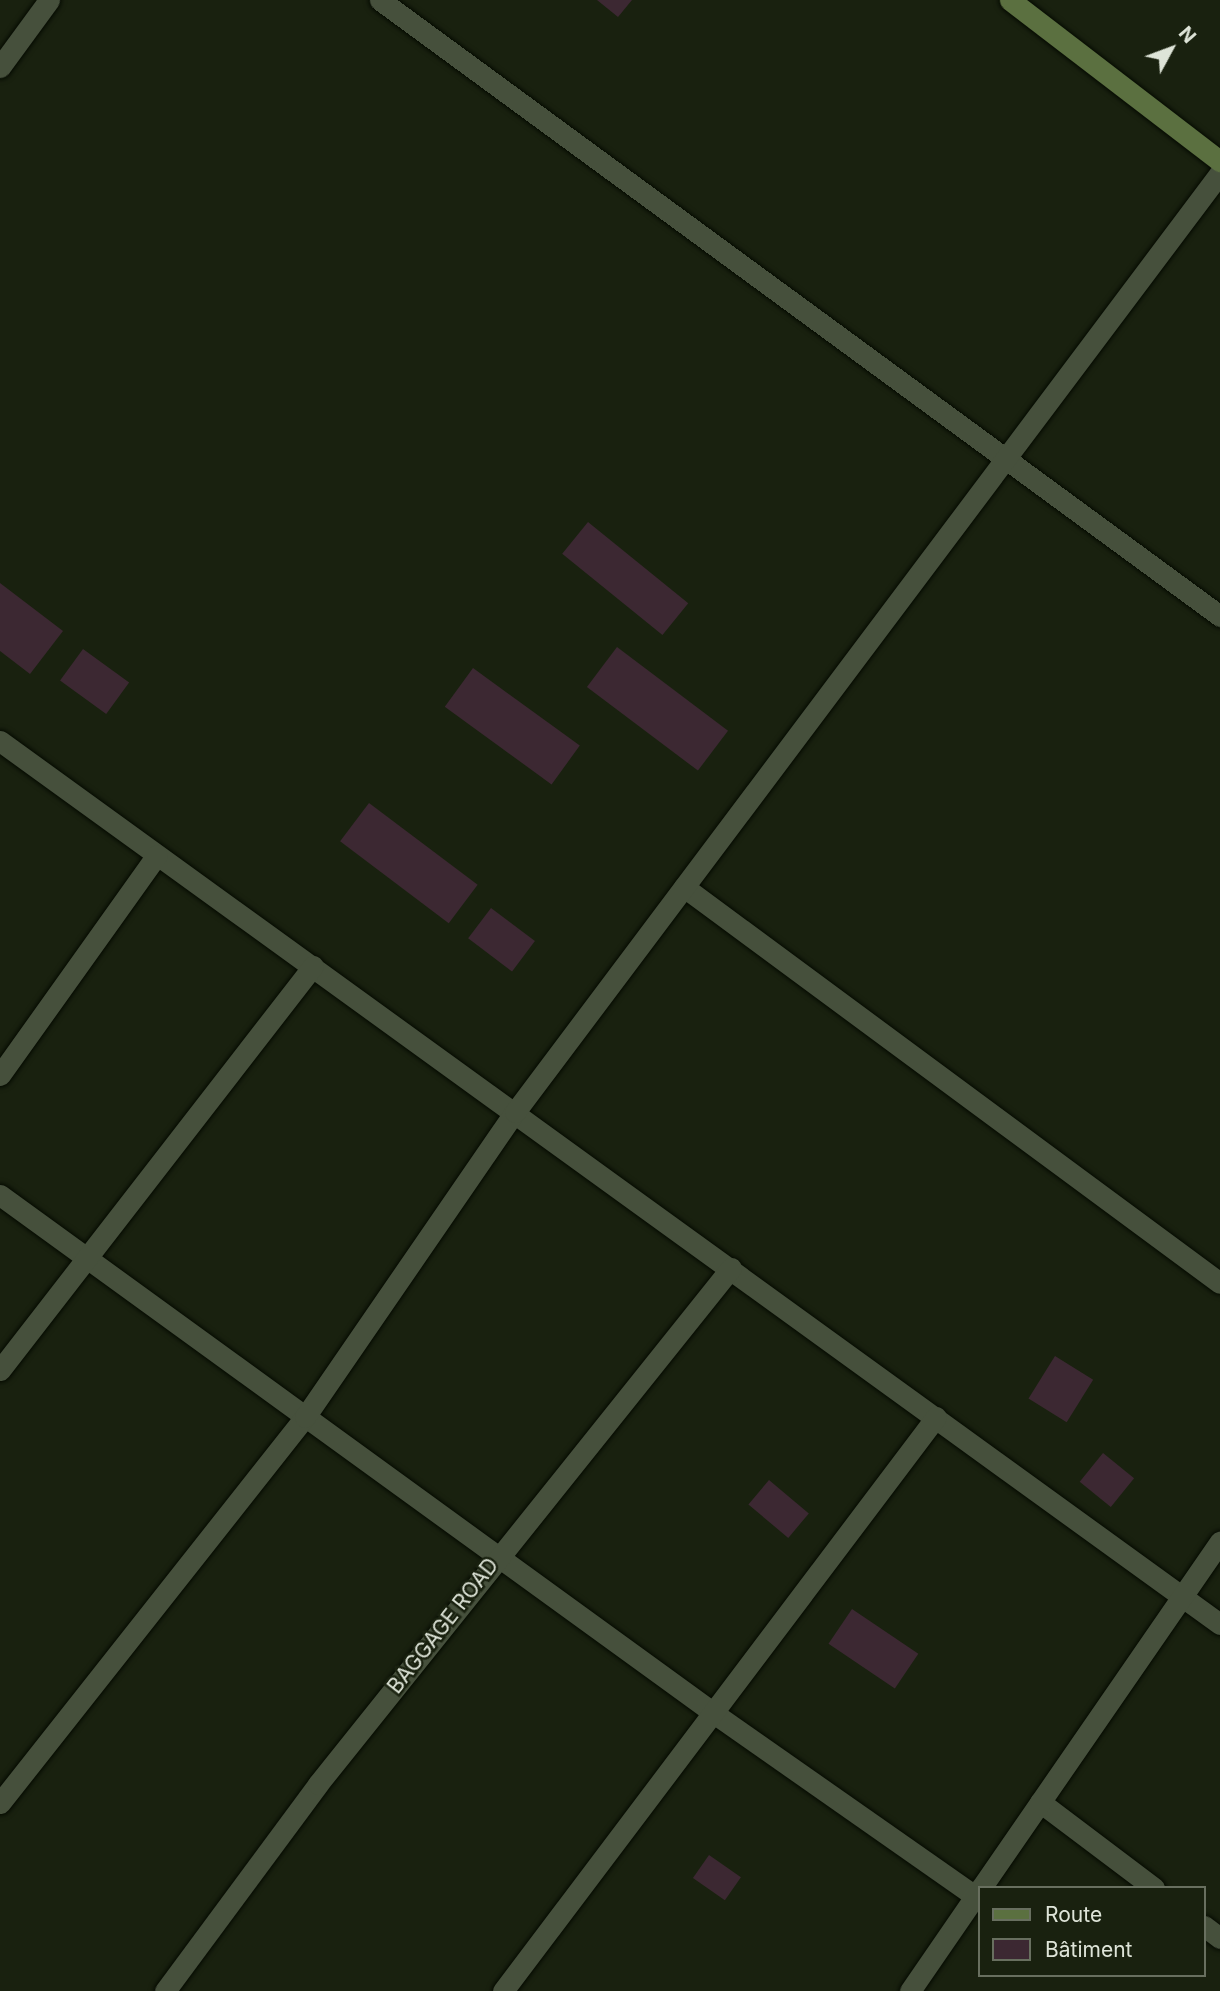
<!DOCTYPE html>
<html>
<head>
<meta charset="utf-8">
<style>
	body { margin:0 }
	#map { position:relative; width:1220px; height:1991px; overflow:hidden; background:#19210f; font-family:Inter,sans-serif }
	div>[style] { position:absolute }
	.building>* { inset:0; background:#3c2832; transform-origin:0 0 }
	.roads { filter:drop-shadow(0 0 2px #050a00) drop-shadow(0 0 2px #050a00) }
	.street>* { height:21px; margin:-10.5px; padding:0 10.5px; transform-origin:10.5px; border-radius:10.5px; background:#46503c }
	.secondary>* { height:21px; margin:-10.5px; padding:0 10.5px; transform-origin:10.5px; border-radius:10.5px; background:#5b7040 }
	span { translate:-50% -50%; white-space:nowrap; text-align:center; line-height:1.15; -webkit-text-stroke:5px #19210f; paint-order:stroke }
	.street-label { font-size:21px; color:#dee4d8 }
	.legend { position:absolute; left:978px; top:1886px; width:228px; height:91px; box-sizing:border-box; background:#19210f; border:2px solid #686f5f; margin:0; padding:9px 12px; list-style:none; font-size:21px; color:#dee4d8 }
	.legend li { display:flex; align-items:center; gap:14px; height:35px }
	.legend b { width:35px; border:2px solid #686f5f }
	.north { position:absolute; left:1136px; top:14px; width:70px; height:70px; -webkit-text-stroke:5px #19210f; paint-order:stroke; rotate:49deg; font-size:19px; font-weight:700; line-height:28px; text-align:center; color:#dee4d8 }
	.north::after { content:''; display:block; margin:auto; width:24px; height:32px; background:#dee4d8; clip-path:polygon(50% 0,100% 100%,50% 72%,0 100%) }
</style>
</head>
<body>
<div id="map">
	<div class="building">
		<i style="clip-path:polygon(597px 0,632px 0,618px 17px)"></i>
		<i style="left:588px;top:522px;width:129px;height:41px;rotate:39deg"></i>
		<i style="clip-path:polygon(0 583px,63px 631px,30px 674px,0 651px)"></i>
		<i style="left:617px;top:647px;width:139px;height:50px;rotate:37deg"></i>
		<i style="left:83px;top:649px;width:57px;height:39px;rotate:36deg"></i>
		<i style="left:473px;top:668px;width:132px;height:48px;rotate:36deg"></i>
		<i style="left:369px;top:803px;width:136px;height:48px;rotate:37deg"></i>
		<i style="left:491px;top:908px;width:55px;height:38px;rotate:37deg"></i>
		<i style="left:1055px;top:1356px;width:45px;height:50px;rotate:32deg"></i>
		<i style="left:1103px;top:1453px;width:40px;height:37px;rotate:39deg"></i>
		<i style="left:769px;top:1480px;width:52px;height:32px;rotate:40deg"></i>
		<i style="left:852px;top:1609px;width:80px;height:42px;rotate:34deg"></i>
		<i style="left:709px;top:1855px;width:39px;height:28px;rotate:35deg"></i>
	</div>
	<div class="roads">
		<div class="street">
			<i style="left:380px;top:0;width:1042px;rotate:36.25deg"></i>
			<i style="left:0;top:67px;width:83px;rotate:-53.8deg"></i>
			<i style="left:0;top:741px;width:1506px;rotate:35.9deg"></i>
			<i style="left:684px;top:887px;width:666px;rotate:36.46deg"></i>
			<i style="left:0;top:1075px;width:270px;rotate:-54.5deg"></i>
			<i style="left:0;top:1195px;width:884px;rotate:35.97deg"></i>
			<i style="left:715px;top:1714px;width:317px;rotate:35deg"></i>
			<i style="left:0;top:1370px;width:511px;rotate:-52.23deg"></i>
			<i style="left:1040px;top:1802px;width:143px;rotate:37deg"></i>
			<i style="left:0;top:1803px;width:492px;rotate:-51.7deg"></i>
			<i style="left:305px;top:1417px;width:370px;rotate:-55.5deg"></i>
			<i style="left:515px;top:1112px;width:1174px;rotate:-53.1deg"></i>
			<i style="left:981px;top:1888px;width:421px;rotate:-55.4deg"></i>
			<i style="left:1204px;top:1926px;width:20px;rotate:37deg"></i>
			<i style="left:165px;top:1991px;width:257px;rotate:-53.5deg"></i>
			<i style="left:318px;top:1784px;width:661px;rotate:-51.33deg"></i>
			<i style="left:503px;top:1991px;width:719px;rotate:-52.97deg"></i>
			<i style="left:910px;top:1991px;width:124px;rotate:-55.5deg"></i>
		</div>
		<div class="secondary">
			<i style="left:1010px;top:0;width:265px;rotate:37.5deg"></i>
		</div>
	</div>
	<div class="street-label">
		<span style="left:443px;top:1626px;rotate:-52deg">BAGGAGE ROAD</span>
	</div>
	<ul class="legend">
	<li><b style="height:9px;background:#5b7040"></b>Route</li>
	<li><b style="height:19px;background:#3c2832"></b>Bâtiment</li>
	</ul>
	<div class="north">N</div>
</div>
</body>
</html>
